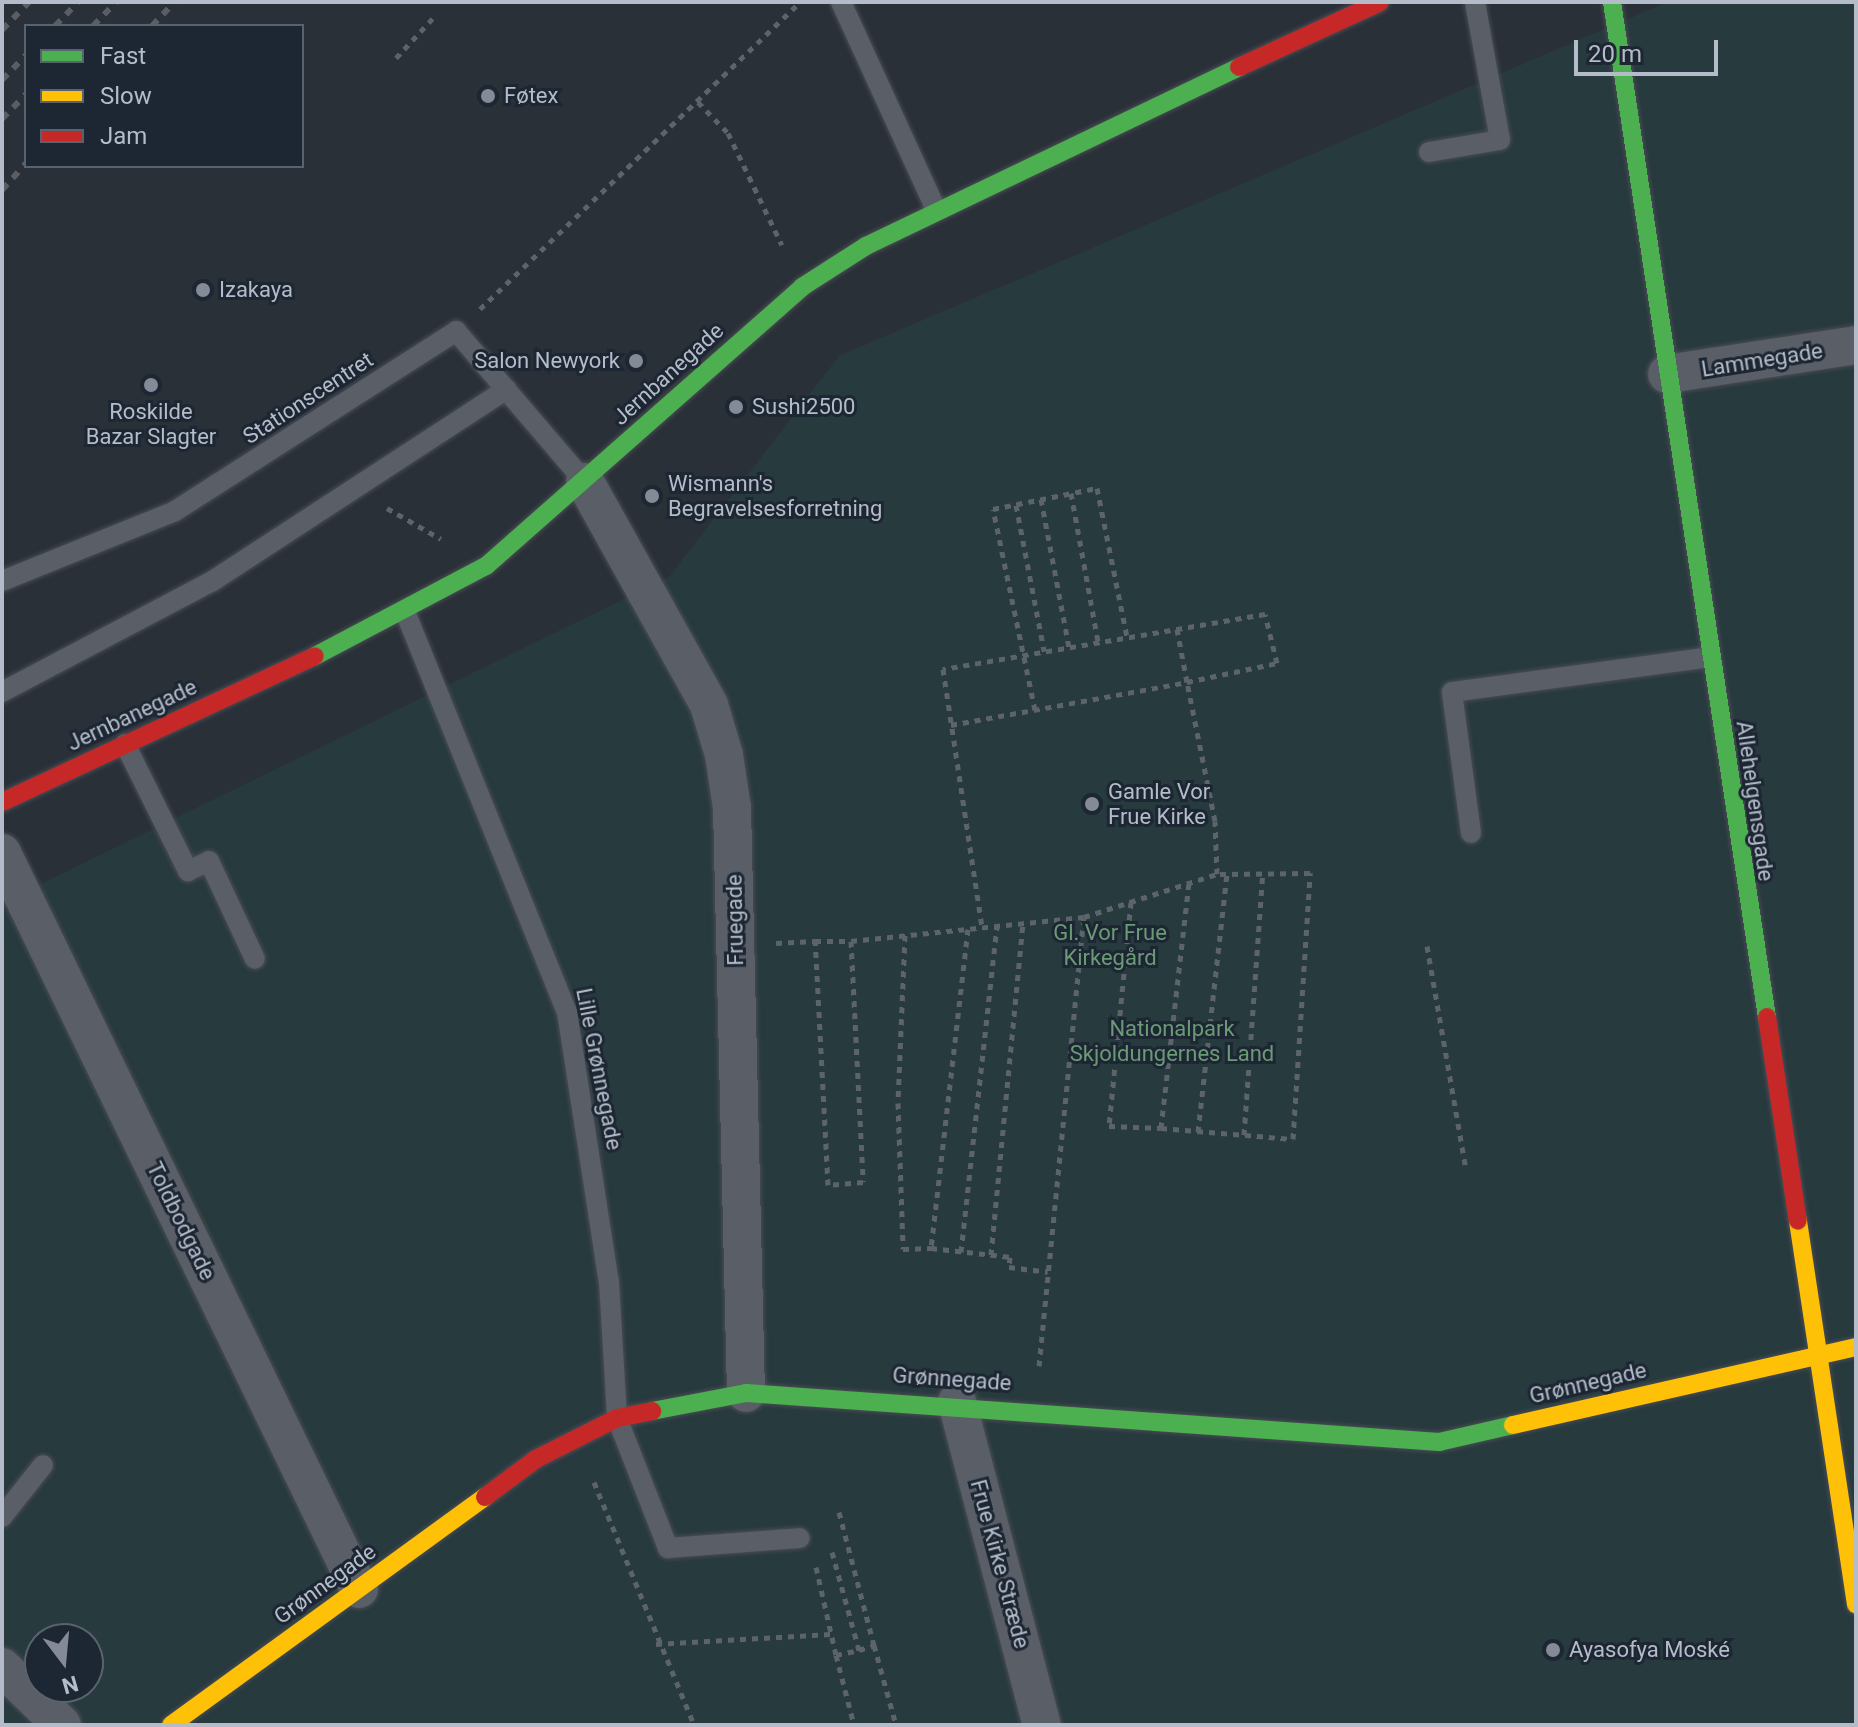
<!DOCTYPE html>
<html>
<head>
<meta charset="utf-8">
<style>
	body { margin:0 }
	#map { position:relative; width:1858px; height:1727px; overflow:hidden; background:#2a3038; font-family:Roboto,sans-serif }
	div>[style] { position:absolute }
	.green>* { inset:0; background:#273a3e }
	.path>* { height:5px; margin-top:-2.5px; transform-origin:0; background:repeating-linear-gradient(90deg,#5d636a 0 6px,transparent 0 12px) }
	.roads { filter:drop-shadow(0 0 2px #484c53) drop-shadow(0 0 2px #484c53) }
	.lane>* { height:20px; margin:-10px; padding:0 10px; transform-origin:10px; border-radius:10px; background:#5a5e66 }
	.street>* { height:38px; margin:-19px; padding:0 19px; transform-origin:19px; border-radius:19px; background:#5a5e66 }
	.fast>* { height:18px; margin:-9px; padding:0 9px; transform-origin:9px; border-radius:9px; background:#4caf50 }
	.slow>* { height:18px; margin:-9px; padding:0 9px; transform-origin:9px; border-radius:9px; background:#ffc107 }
	.jam>* { height:18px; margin:-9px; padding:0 9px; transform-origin:9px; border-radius:9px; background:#c62828 }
	.rail>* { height:6px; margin-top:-3px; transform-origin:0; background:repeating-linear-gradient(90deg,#595d64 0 8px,transparent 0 16px) }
	.dots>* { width:22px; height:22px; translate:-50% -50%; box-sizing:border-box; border:4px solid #1d2633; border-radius:50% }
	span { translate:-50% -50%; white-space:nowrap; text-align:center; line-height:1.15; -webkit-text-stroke:6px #1d2633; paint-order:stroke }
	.poi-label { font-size:22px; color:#b4bcc9 }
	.left { translate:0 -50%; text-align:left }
	.right { translate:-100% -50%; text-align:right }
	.street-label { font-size:22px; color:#b4bcc9 }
	.park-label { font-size:22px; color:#6b9a76 }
	.frame { position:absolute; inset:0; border:4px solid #b4bcc9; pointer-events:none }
	.legend { position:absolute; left:24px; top:24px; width:280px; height:144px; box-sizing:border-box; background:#1d2633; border:2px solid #59626f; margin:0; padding:10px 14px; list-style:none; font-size:24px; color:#b4bcc9 }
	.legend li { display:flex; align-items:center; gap:16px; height:40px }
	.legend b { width:40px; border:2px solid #59626f }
	.north { position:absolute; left:24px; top:1623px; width:80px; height:80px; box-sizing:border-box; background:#1d2633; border:2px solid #59626f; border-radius:50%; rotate:164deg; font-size:22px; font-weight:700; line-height:32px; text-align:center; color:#b4bcc9 }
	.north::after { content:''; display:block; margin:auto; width:28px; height:36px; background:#848b96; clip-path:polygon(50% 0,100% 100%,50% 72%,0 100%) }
	.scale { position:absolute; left:1574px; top:40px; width:144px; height:36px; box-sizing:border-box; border:4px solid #b4bcc9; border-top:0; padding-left:10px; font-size:24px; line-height:28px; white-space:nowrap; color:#b4bcc9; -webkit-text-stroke:6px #1d2633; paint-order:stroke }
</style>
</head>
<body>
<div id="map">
	<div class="green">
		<i style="clip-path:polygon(evenodd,1668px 2px,1856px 2px,1856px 1725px,2px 1725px,2px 903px,669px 577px,839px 356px,1668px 2px,40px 1639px,88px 1639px,88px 1687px,40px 1687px,40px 1639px)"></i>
	</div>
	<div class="path">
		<i style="left:396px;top:58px;width:56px;rotate:-47.2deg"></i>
		<i style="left:698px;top:102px;width:43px;rotate:45.9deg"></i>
		<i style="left:728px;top:133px;width:124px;rotate:64.3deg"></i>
		<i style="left:480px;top:309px;width:443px;rotate:-43.8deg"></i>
		<i style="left:1071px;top:493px;width:151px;rotate:79.7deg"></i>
		<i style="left:1041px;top:499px;width:151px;rotate:79.3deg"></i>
		<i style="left:1016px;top:505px;width:149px;rotate:79.1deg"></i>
		<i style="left:387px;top:508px;width:62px;rotate:29.9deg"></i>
		<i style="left:1035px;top:710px;width:205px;rotate:-101.8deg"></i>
		<i style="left:993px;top:509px;width:106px;rotate:-11.4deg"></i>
		<i style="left:1097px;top:488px;width:152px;rotate:78.6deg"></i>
		<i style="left:951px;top:725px;width:240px;rotate:-10.3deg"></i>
		<i style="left:1187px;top:682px;width:54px;rotate:-100.7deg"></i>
		<i style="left:1131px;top:902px;width:225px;rotate:95.6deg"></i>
		<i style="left:1109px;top:1126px;width:52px;rotate:2.2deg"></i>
		<i style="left:1161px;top:1128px;width:248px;rotate:-83.5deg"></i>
		<i style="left:968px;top:929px;width:321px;rotate:96.6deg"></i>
		<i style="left:931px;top:1248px;width:80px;rotate:6.5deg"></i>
		<i style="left:1010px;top:1257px;width:10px;rotate:96deg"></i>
		<i style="left:1009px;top:1267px;width:39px;rotate:7deg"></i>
		<i style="left:905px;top:935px;width:168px;rotate:92.4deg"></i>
		<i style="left:898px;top:1103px;width:146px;rotate:88deg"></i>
		<i style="left:903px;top:1249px;width:28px;rotate:-2deg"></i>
		<i style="left:851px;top:941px;width:241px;rotate:87.1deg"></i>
		<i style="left:863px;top:1182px;width:35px;rotate:175deg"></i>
		<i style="left:828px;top:1185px;width:244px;rotate:-93deg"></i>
		<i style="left:815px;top:941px;width:36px"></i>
		<i style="left:851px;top:941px;width:234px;rotate:-5.9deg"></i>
		<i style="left:1084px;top:917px;width:140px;rotate:-17.9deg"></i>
		<i style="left:1217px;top:874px;width:53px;rotate:-92.2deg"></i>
		<i style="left:1215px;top:821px;width:142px;rotate:-101.4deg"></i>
		<i style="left:1187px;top:682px;width:92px;rotate:-11.9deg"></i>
		<i style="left:1277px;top:663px;width:50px;rotate:-103.8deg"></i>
		<i style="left:1265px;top:614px;width:327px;rotate:170.3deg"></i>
		<i style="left:943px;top:669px;width:262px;rotate:81.4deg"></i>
		<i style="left:776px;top:943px;width:39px;rotate:-3deg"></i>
		<i style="left:1427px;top:946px;width:226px;rotate:80.1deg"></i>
		<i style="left:1161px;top:1128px;width:132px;rotate:4.8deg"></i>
		<i style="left:1293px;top:1139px;width:267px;rotate:-86.3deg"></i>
		<i style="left:1310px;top:873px;width:93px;rotate:179.4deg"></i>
		<i style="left:1198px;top:1132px;width:261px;rotate:-83.6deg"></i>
		<i style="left:1244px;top:1135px;width:263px;rotate:-85.9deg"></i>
		<i style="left:961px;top:1252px;width:327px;rotate:-83.7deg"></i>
		<i style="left:991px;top:1255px;width:333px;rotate:-84.5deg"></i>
		<i style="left:1039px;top:1366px;width:451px;rotate:-84.3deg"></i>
		<i style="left:594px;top:1482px;width:263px;rotate:67.6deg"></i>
		<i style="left:839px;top:1512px;width:138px;rotate:75.3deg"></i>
		<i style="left:832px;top:1552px;width:102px;rotate:74.6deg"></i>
		<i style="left:859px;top:1650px;width:16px;rotate:-18deg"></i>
		<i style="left:874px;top:1645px;width:83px;rotate:74.6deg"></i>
		<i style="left:816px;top:1567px;width:90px;rotate:77.2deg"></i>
		<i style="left:836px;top:1655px;width:24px;rotate:-12deg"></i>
		<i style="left:656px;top:1644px;width:175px;rotate:-3.3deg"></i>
		<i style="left:836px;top:1655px;width:72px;rotate:75.6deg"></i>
	</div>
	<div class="roads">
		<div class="lane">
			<i style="left:841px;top:2px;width:226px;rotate:65.4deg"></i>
			<i style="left:1429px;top:152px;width:72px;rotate:-9.6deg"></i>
			<i style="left:1500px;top:140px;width:140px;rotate:-100.3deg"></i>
			<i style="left:2px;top:581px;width:187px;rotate:-22deg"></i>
			<i style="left:175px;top:511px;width:334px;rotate:-32.6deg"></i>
			<i style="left:456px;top:331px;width:199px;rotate:49.5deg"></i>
			<i style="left:406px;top:614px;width:429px;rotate:68deg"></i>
			<i style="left:567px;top:1012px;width:273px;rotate:81.2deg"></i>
			<i style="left:609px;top:1282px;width:136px;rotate:86.6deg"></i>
			<i style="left:617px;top:1418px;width:140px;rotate:68.6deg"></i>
			<i style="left:668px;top:1548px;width:132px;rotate:-4.3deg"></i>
			<i style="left:2px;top:692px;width:236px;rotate:-27.8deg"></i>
			<i style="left:211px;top:582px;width:353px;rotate:-33.1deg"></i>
			<i style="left:125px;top:744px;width:142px;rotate:63.6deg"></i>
			<i style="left:188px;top:871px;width:23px;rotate:-25deg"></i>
			<i style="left:209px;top:861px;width:108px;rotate:64.9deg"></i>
			<i style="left:1471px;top:833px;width:142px;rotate:-97.7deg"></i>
			<i style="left:1452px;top:692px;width:260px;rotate:-7.7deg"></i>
			<i style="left:2px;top:1517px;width:66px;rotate:-51.7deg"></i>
		</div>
		<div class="street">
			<i style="left:1667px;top:374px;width:191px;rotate:-8.7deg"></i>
			<i style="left:585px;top:482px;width:255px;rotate:60.9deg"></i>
			<i style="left:709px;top:705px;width:52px;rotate:73.3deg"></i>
			<i style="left:724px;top:755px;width:54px;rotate:81.4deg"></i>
			<i style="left:732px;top:808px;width:585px;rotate:88.63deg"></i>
			<i style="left:2px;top:853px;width:818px;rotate:64.12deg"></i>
			<i style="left:957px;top:1402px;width:334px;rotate:75.3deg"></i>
			<i style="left:2px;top:1667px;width:83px;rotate:44deg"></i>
		</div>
		<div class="fast">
			<i style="left:1612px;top:2px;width:1027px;rotate:81.32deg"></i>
			<i style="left:315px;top:656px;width:193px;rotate:-27.8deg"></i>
			<i style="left:486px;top:566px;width:422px;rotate:-41.4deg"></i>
			<i style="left:802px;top:287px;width:76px;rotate:-32.6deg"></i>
			<i style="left:866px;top:246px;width:414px;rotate:-25.6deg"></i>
			<i style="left:652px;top:1411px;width:96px;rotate:-10.8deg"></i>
			<i style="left:746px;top:1393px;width:695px;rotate:4.04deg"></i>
			<i style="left:1439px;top:1442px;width:76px;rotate:-12.9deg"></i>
		</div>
		<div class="slow">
			<i style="left:1798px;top:1221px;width:388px;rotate:81.4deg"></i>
			<i style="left:1513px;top:1425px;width:352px;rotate:-12.8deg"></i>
			<i style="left:171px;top:1725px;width:388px;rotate:-36deg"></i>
		</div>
		<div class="jam">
			<i style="left:1239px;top:67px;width:155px;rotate:-24.7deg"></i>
			<i style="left:2px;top:802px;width:345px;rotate:-25deg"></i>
			<i style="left:1767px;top:1017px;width:206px;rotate:81.4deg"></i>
			<i style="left:485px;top:1497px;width:64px;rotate:-36.7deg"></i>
			<i style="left:536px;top:1459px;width:91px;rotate:-26.8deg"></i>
			<i style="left:617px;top:1418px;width:36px;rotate:-11deg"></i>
		</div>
	</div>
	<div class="rail">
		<i style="left:55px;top:26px;width:33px;rotate:-46deg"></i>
		<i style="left:93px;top:26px;width:33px;rotate:-46deg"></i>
		<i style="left:152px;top:26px;width:33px;rotate:-47deg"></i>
		<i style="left:2px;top:30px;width:39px;rotate:-46deg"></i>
		<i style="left:2px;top:80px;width:35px;rotate:-46deg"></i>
		<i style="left:2px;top:119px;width:35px;rotate:-46deg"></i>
		<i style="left:2px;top:190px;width:36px;rotate:-48deg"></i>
	</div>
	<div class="dots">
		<i style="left:488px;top:96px;background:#848b96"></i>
		<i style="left:203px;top:290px;background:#848b96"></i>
		<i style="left:636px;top:361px;background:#848b96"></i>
		<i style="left:151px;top:385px;background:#848b96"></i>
		<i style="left:736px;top:407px;background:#848b96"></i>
		<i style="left:652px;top:496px;background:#848b96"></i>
		<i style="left:1092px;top:804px;background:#848b96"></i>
		<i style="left:1553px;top:1650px;background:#848b96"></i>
	</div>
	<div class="poi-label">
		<span class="left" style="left:504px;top:96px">Føtex</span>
		<span class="left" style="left:219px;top:290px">Izakaya</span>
		<span class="right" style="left:620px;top:361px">Salon Newyork</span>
		<span class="left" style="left:752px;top:407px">Sushi2500</span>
		<span style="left:151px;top:424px">Roskilde<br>Bazar Slagter</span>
		<span class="left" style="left:668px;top:496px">Wismann's<br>Begravelsesforretning</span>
		<span class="left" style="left:1108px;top:804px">Gamle Vor<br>Frue Kirke</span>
		<span class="left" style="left:1569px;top:1650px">Ayasofya Moské</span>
	</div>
	<div class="street-label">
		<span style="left:1762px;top:360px;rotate:-9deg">Lammegade</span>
		<span style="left:668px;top:374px;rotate:-42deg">Jernbanegade</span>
		<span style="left:308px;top:398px;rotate:-33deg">Stationscentret</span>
		<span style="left:132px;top:715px;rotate:-25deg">Jernbanegade</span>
		<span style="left:1755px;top:801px;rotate:82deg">Allehelgensgade</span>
		<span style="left:735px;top:920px;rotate:-91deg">Fruegade</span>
		<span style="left:599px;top:1069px;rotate:79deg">Lille Grønnegade</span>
		<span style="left:181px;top:1221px;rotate:64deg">Toldbodgade</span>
		<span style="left:952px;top:1379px;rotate:4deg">Grønnegade</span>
		<span style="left:1588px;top:1383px;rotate:-13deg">Grønnegade</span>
		<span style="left:1000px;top:1564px;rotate:75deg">Frue Kirke Stræde</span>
		<span style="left:325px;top:1584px;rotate:-36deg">Grønnegade</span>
	</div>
	<div class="park-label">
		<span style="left:1110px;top:945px">Gl. Vor Frue<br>Kirkegård</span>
		<span style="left:1172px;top:1041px">Nationalpark<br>Skjoldungernes Land</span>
	</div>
	<div class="frame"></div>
	<ul class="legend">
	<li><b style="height:10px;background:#4caf50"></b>Fast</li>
	<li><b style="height:10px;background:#ffc107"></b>Slow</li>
	<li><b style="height:10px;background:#c62828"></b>Jam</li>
	</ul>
	<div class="north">N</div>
	<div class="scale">20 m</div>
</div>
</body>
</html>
